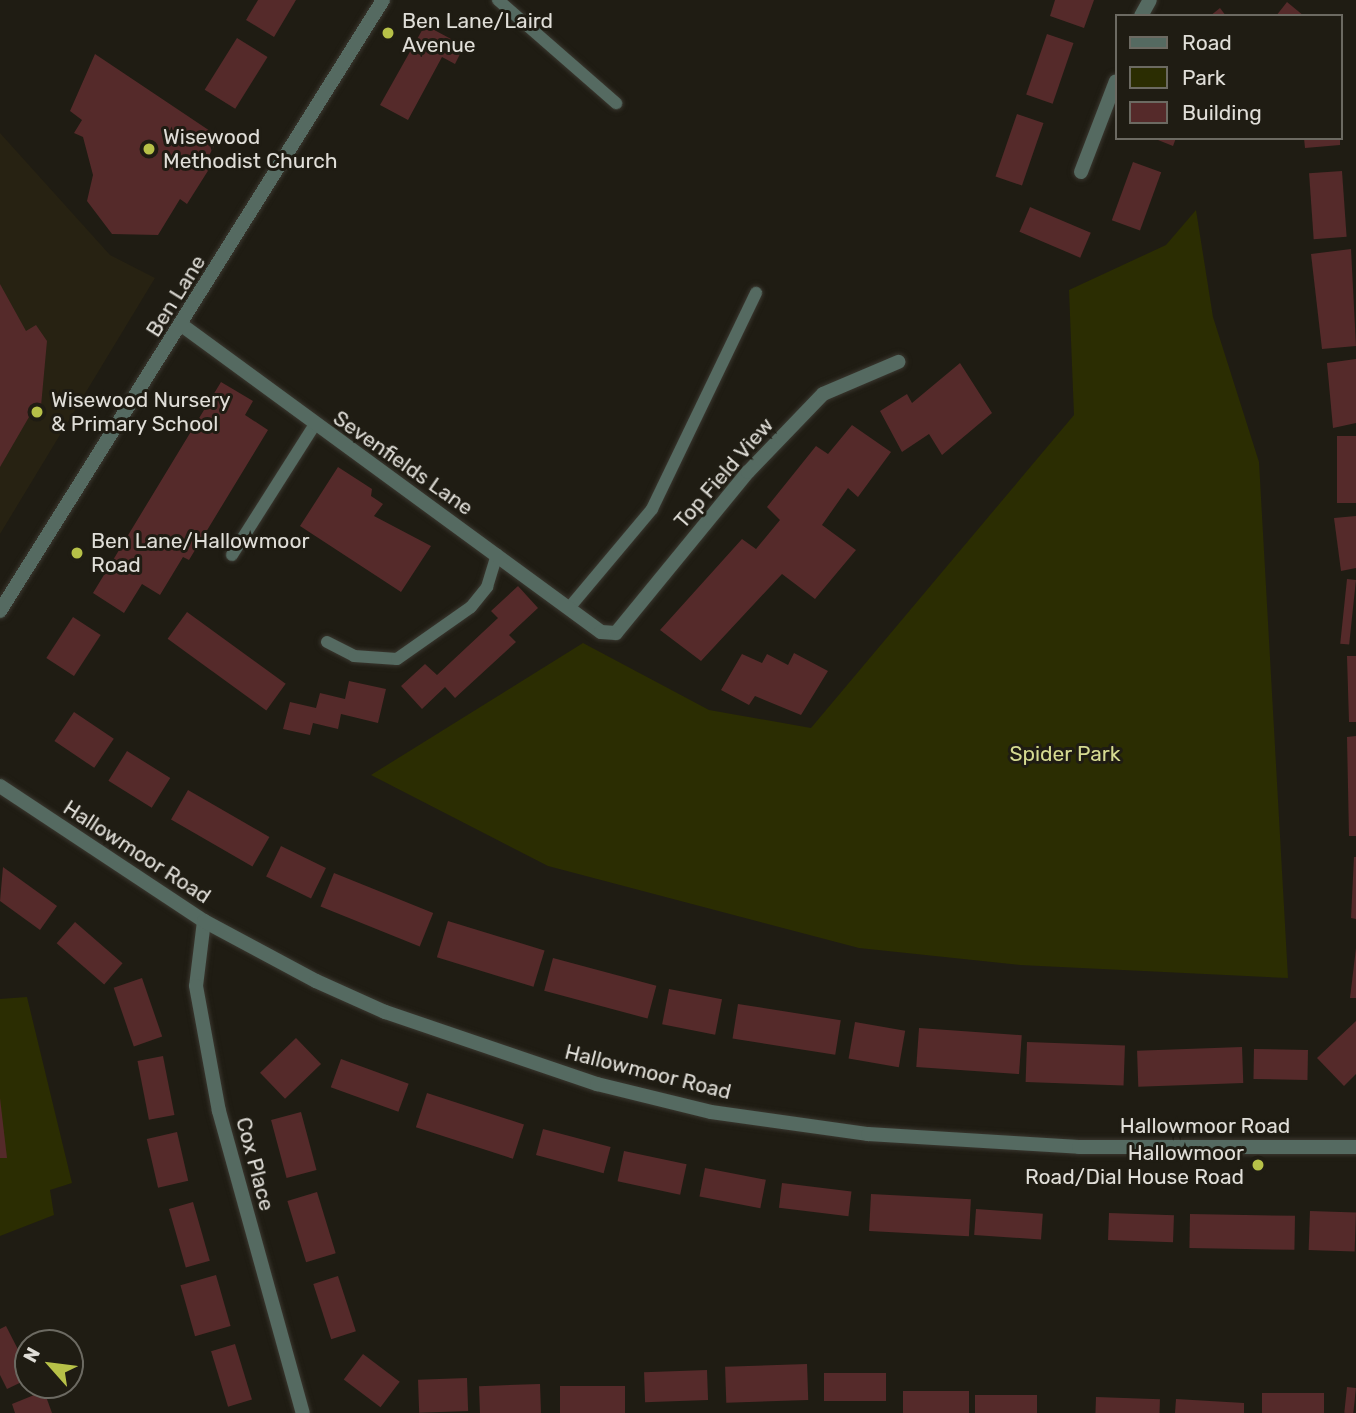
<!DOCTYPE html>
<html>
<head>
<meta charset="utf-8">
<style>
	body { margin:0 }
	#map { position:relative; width:1356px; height:1413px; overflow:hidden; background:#1f1c13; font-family:Rubik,sans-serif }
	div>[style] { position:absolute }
	.built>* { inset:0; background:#272212 }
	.green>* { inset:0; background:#2b2d02 }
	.building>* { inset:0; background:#552a2a; transform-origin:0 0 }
	.roads { filter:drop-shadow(0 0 2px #3a372f) drop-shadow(0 0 2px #3a372f) }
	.service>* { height:12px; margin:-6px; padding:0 6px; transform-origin:6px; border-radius:6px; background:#556a61 }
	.minor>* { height:14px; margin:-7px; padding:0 7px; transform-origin:7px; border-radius:7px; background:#556a61 }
	.tertiary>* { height:14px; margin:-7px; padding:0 7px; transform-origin:7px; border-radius:7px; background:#556a61 }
	.dots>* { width:19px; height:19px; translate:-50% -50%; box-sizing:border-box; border:4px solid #1f1c13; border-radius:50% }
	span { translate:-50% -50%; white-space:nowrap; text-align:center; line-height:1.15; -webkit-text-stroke:6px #1f1c13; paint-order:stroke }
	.poi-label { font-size:21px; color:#e0ded8 }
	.left { translate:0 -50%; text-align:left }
	.right { translate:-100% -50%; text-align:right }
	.street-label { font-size:21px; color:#e0ded8 }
	.park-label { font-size:21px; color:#d5da91 }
	.legend { position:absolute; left:1115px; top:14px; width:228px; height:126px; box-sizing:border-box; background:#1f1c13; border:2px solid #6c6a62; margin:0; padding:9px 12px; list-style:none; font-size:21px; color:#e0ded8 }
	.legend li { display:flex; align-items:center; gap:14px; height:35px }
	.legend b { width:35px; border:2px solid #6c6a62 }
	.north { position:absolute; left:14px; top:1329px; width:70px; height:70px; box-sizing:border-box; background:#1f1c13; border:2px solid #6c6a62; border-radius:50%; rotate:298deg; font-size:19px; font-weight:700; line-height:28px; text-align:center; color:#e0ded8 }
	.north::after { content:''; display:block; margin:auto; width:24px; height:32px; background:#b7c148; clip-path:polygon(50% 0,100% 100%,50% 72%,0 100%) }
</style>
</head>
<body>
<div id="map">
	<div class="built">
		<i style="clip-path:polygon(0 133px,110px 255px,155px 278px,0 534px)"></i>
	</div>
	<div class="green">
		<i style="clip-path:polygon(1196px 210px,1213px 317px,1259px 462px,1288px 978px,1020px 965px,859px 948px,548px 866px,371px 775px,583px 643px,709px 710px,811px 728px,1074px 415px,1069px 290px,1166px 245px)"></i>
		<i style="clip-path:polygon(27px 997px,72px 1183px,50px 1190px,54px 1215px,0 1236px,0 999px)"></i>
	</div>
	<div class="building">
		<i style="clip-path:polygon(258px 0,296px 0,274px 37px,246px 20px)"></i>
		<i style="clip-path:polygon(1055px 0,1094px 0,1084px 28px,1050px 16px)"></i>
		<i style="clip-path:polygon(1287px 2px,1304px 16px,1276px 16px)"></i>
		<i style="clip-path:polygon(1220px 8px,1226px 16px,1210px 16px)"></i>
		<i style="clip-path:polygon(425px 25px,464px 46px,455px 64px,442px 57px,408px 120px,380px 105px)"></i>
		<i style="left:1047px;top:34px;width:28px;height:64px;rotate:19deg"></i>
		<i style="left:237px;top:38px;width:36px;height:61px;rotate:32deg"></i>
		<i style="clip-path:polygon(95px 54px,219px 137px,205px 163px,211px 166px,187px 204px,180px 199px,158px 235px,112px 234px,87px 201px,93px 175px,83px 137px,74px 133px,82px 120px,70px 111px)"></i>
		<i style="left:1017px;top:114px;width:28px;height:66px;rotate:19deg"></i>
		<i style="clip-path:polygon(1153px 138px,1176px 138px,1173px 146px)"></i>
		<i style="clip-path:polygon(1304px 138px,1340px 138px,1340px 145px,1305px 148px)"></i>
		<i style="left:1133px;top:162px;width:30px;height:62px;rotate:20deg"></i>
		<i style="left:1342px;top:171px;width:66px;height:33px;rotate:86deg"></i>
		<i style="left:1030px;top:207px;width:66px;height:27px;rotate:23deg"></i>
		<i style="clip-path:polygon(1351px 249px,1356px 346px,1322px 349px,1311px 254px)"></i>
		<i style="clip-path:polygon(0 284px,26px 331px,36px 325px,47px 341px,40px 417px,29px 417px,0 467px)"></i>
		<i style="clip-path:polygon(1356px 359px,1356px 423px,1333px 428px,1327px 363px)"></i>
		<i style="clip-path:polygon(960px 363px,992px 413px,942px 455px,929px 434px,902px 452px,880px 411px,907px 394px,912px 403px)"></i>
		<i style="clip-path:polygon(221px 382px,253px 401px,245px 415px,268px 430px,189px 560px,183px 557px,160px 595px,142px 584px,124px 613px,93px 593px)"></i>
		<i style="clip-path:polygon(852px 425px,891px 452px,858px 497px,848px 488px,822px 525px,856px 550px,815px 599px,782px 574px,701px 661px,660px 630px,742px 539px,756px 549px,780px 520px,767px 507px,816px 446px,828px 454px)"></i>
		<i style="left:1356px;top:436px;width:67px;height:19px;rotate:90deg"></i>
		<i style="clip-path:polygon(338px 467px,372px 489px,371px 496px,383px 504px,374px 516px,431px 546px,401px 592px,300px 526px)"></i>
		<i style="clip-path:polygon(1356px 516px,1356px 568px,1341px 571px,1334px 518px)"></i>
		<i style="left:1347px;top:579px;width:9px;height:65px;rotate:6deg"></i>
		<i style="clip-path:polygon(518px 586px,538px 608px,509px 635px,516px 642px,455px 698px,445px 687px,422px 709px,401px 686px,425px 664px,437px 675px,498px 618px,491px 611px)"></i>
		<i style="left:187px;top:612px;width:122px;height:33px;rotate:36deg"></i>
		<i style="left:73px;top:617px;width:33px;height:49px;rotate:33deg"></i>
		<i style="clip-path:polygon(794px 653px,828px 671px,801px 715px,755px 696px,749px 705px,721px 690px,742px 654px,762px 663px,767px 654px,788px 665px)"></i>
		<i style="clip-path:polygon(1347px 656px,1356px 656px,1356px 722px,1349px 722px)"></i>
		<i style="clip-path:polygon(349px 681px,386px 689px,378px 723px,341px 714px,338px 729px,313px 723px,310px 735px,283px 729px,290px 702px,316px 708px,320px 693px,345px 699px)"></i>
		<i style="left:74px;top:712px;width:48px;height:35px;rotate:34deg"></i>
		<i style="clip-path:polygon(1356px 736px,1356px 836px,1349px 836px,1347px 737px)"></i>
		<i style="left:127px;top:751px;width:51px;height:35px;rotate:32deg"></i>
		<i style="left:188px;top:790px;width:94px;height:34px;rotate:30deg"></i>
		<i style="left:281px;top:846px;width:50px;height:34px;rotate:26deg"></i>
		<i style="clip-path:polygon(1354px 857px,1356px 857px,1356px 919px,1351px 918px)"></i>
		<i style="clip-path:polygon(3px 867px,57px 906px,40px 930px,0 901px)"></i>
		<i style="left:334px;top:873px;width:107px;height:36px;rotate:22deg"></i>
		<i style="left:448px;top:921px;width:101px;height:38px;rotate:17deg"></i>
		<i style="left:75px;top:922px;width:63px;height:28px;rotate:41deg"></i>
		<i style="clip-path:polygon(1356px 948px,1356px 998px,1350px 998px)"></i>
		<i style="left:553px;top:958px;width:107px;height:34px;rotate:15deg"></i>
		<i style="left:142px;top:978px;width:62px;height:30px;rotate:71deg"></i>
		<i style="left:669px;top:989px;width:54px;height:36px;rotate:11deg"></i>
		<i style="left:738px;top:1004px;width:104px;height:35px;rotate:9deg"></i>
		<i style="clip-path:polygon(1356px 1021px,1356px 1074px,1344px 1086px,1317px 1058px)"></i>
		<i style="left:855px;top:1022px;width:51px;height:37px;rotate:10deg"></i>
		<i style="left:919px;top:1028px;width:103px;height:39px;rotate:4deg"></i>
		<i style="left:296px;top:1038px;width:36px;height:50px;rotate:46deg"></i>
		<i style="left:1027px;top:1042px;width:98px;height:40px;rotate:2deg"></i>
		<i style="left:1242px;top:1047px;width:36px;height:105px;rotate:88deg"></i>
		<i style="left:1254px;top:1049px;width:54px;height:30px;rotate:1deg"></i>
		<i style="left:163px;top:1056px;width:60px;height:26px;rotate:79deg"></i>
		<i style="left:341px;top:1059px;width:72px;height:30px;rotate:20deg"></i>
		<i style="left:427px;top:1093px;width:102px;height:36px;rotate:18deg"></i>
		<i style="clip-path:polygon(0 1098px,7px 1158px,0 1158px)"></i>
		<i style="left:301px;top:1112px;width:60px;height:31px;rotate:75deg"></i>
		<i style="left:543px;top:1129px;width:70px;height:27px;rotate:15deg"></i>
		<i style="left:177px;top:1132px;width:50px;height:31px;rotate:77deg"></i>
		<i style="left:624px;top:1151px;width:64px;height:31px;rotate:12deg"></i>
		<i style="left:705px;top:1168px;width:62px;height:29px;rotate:11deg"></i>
		<i style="left:782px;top:1183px;width:70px;height:25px;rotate:7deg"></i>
		<i style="left:317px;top:1192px;width:64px;height:31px;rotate:73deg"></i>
		<i style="left:871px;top:1194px;width:100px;height:37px;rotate:3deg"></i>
		<i style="left:193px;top:1202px;width:61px;height:25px;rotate:74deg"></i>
		<i style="left:976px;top:1209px;width:67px;height:26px;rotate:4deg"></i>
		<i style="left:1310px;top:1211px;width:46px;height:39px;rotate:2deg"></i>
		<i style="left:1109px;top:1213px;width:65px;height:27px;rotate:2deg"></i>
		<i style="left:1190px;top:1214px;width:105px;height:34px;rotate:1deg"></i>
		<i style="left:216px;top:1275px;width:53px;height:37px;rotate:74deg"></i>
		<i style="left:338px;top:1276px;width:58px;height:26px;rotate:72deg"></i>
		<i style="clip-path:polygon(6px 1326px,28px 1369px,28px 1379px,7px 1389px,0 1375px,0 1329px)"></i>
		<i style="left:235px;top:1344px;width:58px;height:25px;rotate:73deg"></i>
		<i style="left:363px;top:1354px;width:46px;height:32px;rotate:37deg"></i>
		<i style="left:807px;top:1364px;width:36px;height:82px;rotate:88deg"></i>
		<i style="left:707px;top:1370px;width:30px;height:63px;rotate:88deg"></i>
		<i style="left:824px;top:1373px;width:62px;height:28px"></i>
		<i style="left:467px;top:1378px;width:33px;height:49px;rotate:88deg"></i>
		<i style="left:540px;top:1384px;width:29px;height:61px;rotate:88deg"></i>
		<i style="left:625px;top:1386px;width:27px;height:65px;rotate:90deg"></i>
		<i style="left:1347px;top:1387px;width:9px;height:26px;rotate:6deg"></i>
		<i style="clip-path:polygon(44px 1391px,52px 1413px,15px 1413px,12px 1404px)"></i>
		<i style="left:903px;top:1391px;width:66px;height:22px"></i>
		<i style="left:1262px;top:1393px;width:62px;height:20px"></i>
		<i style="left:1037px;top:1395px;width:18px;height:62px;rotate:90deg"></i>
		<i style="left:1096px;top:1397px;width:64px;height:16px;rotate:2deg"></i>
		<i style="clip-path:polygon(1176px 1399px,1244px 1403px,1244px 1413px,1175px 1413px)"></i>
	</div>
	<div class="roads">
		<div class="service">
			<i style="left:498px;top:0;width:157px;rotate:41.1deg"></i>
			<i style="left:232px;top:555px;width:153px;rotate:-57.6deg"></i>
			<i style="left:569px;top:608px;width:129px;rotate:-50deg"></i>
			<i style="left:652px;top:509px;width:240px;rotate:-64.3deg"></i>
			<i style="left:327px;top:642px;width:30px;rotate:27deg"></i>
			<i style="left:354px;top:656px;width:43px;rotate:4deg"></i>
			<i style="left:397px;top:659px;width:90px;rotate:-35.1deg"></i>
			<i style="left:471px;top:607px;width:26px;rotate:-51deg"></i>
			<i style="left:487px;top:587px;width:34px;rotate:-73deg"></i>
		</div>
		<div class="minor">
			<i style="left:1141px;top:16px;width:18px;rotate:-61deg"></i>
			<i style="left:1081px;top:172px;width:97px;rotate:-69deg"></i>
			<i style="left:183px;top:326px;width:518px;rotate:36.21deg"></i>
			<i style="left:601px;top:632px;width:15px;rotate:4deg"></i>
			<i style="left:616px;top:633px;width:208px;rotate:-50.7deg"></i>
			<i style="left:748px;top:472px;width:108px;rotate:-46.1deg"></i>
			<i style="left:823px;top:394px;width:82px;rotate:-23.1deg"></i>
			<i style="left:204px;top:921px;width:65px;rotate:97deg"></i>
			<i style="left:196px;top:986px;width:127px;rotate:79.6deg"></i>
			<i style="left:219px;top:1111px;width:313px;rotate:74.5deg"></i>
		</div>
		<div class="tertiary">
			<i style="left:0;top:611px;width:721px;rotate:-57.92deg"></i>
			<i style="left:0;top:786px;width:245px;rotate:33.5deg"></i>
			<i style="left:204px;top:921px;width:127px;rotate:28.2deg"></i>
			<i style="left:316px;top:981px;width:76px;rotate:24.2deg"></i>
			<i style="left:385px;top:1012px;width:224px;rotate:18.8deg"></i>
			<i style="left:597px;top:1084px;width:117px;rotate:13.8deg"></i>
			<i style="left:711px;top:1112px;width:159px;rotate:8deg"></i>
			<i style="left:868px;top:1134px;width:211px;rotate:3.5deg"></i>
			<i style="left:1079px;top:1147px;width:277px"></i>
		</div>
	</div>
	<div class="dots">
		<i style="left:388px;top:33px;background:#b7c148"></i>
		<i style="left:149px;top:149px;background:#b7c148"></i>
		<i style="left:37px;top:412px;background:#b7c148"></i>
		<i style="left:77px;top:553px;background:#b7c148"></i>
		<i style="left:1258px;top:1165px;background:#b7c148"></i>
	</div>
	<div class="poi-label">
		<span class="left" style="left:402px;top:33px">Ben Lane/Laird<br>Avenue</span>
		<span class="left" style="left:163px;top:149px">Wisewood<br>Methodist Church</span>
		<span class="left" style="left:51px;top:412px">Wisewood Nursery<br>&amp; Primary School</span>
		<span class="left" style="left:91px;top:553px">Ben Lane/Hallowmoor<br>Road</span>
		<span class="right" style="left:1244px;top:1165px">Hallowmoor<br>Road/Dial House Road</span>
	</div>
	<div class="street-label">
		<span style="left:176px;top:296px;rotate:-58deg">Ben Lane</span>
		<span style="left:403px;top:463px;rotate:35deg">Sevenfields Lane</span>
		<span style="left:724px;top:473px;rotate:-49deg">Top Field View</span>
		<span style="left:137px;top:852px;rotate:33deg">Hallowmoor Road</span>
		<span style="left:648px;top:1072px;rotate:14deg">Hallowmoor Road</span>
		<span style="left:1205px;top:1126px">Hallowmoor Road</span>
		<span style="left:255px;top:1164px;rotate:75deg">Cox Place</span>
	</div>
	<div class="park-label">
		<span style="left:1065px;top:754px">Spider Park</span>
	</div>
	<ul class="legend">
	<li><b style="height:9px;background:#556a61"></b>Road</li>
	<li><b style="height:19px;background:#2b2d02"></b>Park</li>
	<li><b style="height:19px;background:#552a2a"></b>Building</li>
	</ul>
	<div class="north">N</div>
</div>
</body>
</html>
